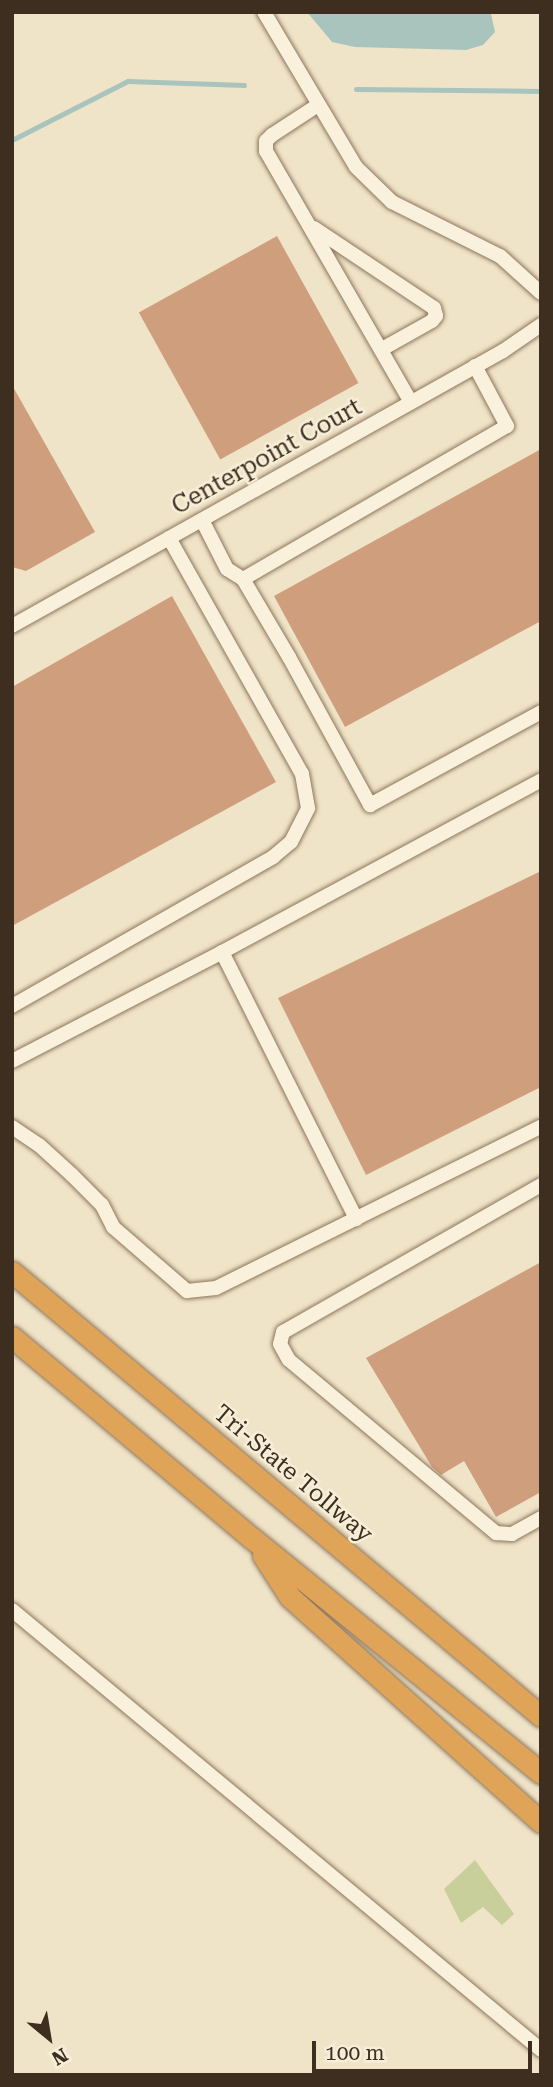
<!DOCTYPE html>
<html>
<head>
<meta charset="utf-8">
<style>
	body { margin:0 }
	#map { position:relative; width:553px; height:2087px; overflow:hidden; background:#f0e4c8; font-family:"Roboto Serif",serif }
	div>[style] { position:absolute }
	.green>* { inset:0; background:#c9cf9b }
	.water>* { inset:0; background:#a9c4bc }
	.stream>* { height:4.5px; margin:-2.25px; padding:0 2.25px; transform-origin:2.25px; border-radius:2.25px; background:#a9c4bc }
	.building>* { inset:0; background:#cf9f7d; transform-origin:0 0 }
	.roads { filter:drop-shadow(0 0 2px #8d765c) drop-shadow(0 0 2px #8d765c) }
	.minor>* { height:14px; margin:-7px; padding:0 7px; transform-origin:7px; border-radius:7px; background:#faf1dc }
	.highway>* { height:21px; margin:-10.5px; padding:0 10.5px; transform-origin:10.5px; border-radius:10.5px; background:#e0a458 }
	span { translate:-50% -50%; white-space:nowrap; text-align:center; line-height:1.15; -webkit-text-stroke:5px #f7eed8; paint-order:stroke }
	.street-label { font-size:24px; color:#3d2e20 }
	.frame { position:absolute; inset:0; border:14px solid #3d2e20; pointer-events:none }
	.north { position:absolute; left:14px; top:2003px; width:70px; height:70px; -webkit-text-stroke:5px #f7eed8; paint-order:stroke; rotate:150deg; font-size:19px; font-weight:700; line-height:28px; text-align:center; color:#3d2e20 }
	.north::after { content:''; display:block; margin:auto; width:24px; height:32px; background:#3d2e20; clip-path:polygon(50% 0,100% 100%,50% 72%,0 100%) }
	.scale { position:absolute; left:312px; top:2041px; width:220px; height:32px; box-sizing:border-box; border:4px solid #3d2e20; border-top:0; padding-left:9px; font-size:21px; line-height:24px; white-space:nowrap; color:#3d2e20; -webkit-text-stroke:5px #f7eed8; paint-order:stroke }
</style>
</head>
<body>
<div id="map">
	<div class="green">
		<i style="clip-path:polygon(475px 1860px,514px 1914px,502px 1925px,483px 1907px,461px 1923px,444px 1889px)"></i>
	</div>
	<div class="water">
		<i style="clip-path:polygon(307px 12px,487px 12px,491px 14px,495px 32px,483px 45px,466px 50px,355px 47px,332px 42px)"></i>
	</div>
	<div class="stream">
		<i style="left:356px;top:89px;width:185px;rotate:0.6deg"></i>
		<i style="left:12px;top:140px;width:130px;rotate:-27deg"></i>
		<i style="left:128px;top:81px;width:116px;rotate:2deg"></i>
	</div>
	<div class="building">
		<i style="left:277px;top:236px;width:168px;height:158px;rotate:61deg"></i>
		<i style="clip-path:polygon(12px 385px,95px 532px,26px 571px,12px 567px)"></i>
		<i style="clip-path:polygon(541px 449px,541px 621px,345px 727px,274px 596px)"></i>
		<i style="clip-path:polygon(172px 596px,276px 782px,12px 926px,12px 687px)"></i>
		<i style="clip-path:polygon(541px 871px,541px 1087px,366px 1175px,278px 998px)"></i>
		<i style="clip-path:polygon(541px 1262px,541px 1492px,496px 1517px,464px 1461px,441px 1475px,432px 1467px,366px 1358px)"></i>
	</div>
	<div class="roads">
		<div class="minor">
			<i style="left:264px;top:12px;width:180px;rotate:59.3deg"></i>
			<i style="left:356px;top:167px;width:50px;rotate:44.2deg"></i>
			<i style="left:392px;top:202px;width:121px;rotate:26.6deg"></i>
			<i style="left:500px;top:256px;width:55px;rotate:42.1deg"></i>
			<i style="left:318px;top:105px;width:55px;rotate:146.9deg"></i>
			<i style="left:272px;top:135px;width:8px;rotate:135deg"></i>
			<i style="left:266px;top:141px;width:10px;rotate:90deg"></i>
			<i style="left:266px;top:151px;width:290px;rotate:60deg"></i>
			<i style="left:314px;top:228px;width:144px;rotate:33.7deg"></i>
			<i style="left:434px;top:308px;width:8px;rotate:76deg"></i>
			<i style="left:436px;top:316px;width:6px;rotate:129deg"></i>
			<i style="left:432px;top:321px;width:57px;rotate:150.8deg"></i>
			<i style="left:202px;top:520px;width:55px;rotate:63deg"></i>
			<i style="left:227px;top:569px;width:19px;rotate:32deg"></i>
			<i style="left:243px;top:579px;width:91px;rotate:59.5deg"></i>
			<i style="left:289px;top:657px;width:169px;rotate:61.3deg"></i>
			<i style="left:370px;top:805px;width:195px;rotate:-28.5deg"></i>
			<i style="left:243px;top:579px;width:305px;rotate:-30.1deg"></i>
			<i style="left:507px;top:426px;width:68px;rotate:-118.1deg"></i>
			<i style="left:12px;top:626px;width:563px;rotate:-29.25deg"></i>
			<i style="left:503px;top:351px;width:46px;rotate:-34.4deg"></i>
			<i style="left:222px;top:952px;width:299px;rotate:63.3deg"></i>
			<i style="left:12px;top:1006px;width:301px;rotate:-29.7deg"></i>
			<i style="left:273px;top:857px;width:23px;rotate:-40deg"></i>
			<i style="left:291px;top:842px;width:38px;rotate:-63deg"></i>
			<i style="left:308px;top:808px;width:35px;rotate:-100deg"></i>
			<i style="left:302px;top:774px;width:271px;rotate:-119.4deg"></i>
			<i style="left:12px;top:1061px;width:237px;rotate:-27.4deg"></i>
			<i style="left:222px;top:952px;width:362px;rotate:-28.3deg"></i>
			<i style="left:12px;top:1127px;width:32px;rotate:34deg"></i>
			<i style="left:39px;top:1145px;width:45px;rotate:42.3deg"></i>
			<i style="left:72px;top:1175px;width:42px;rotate:45deg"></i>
			<i style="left:102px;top:1205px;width:25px;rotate:63deg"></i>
			<i style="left:113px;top:1227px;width:98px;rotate:40.9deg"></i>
			<i style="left:187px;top:1291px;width:29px;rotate:-6deg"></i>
			<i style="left:216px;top:1288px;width:363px;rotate:-26.4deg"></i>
			<i style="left:541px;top:1185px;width:297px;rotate:150.3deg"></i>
			<i style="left:283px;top:1332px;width:12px;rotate:104deg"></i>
			<i style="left:280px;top:1344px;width:18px;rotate:61deg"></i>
			<i style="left:289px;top:1360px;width:270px;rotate:39.9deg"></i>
			<i style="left:496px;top:1533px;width:16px;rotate:4deg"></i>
			<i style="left:512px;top:1534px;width:33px;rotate:-29deg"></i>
			<i style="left:12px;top:1610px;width:688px;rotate:39.75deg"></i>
		</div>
		<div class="highway">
			<i style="left:12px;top:1272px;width:691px;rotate:40.01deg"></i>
			<i style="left:12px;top:1337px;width:314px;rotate:40deg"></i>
			<i style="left:253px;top:1539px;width:371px;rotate:39.1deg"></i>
			<i style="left:263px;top:1555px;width:50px;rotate:57.3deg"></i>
			<i style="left:290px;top:1597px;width:337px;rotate:41.9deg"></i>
		</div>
	</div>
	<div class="street-label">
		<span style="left:267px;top:457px;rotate:-29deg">Centerpoint Court</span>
		<span style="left:293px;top:1474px;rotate:40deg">Tri-State Tollway</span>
	</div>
	<div class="frame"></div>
	<div class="north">N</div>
	<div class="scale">100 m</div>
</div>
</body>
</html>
